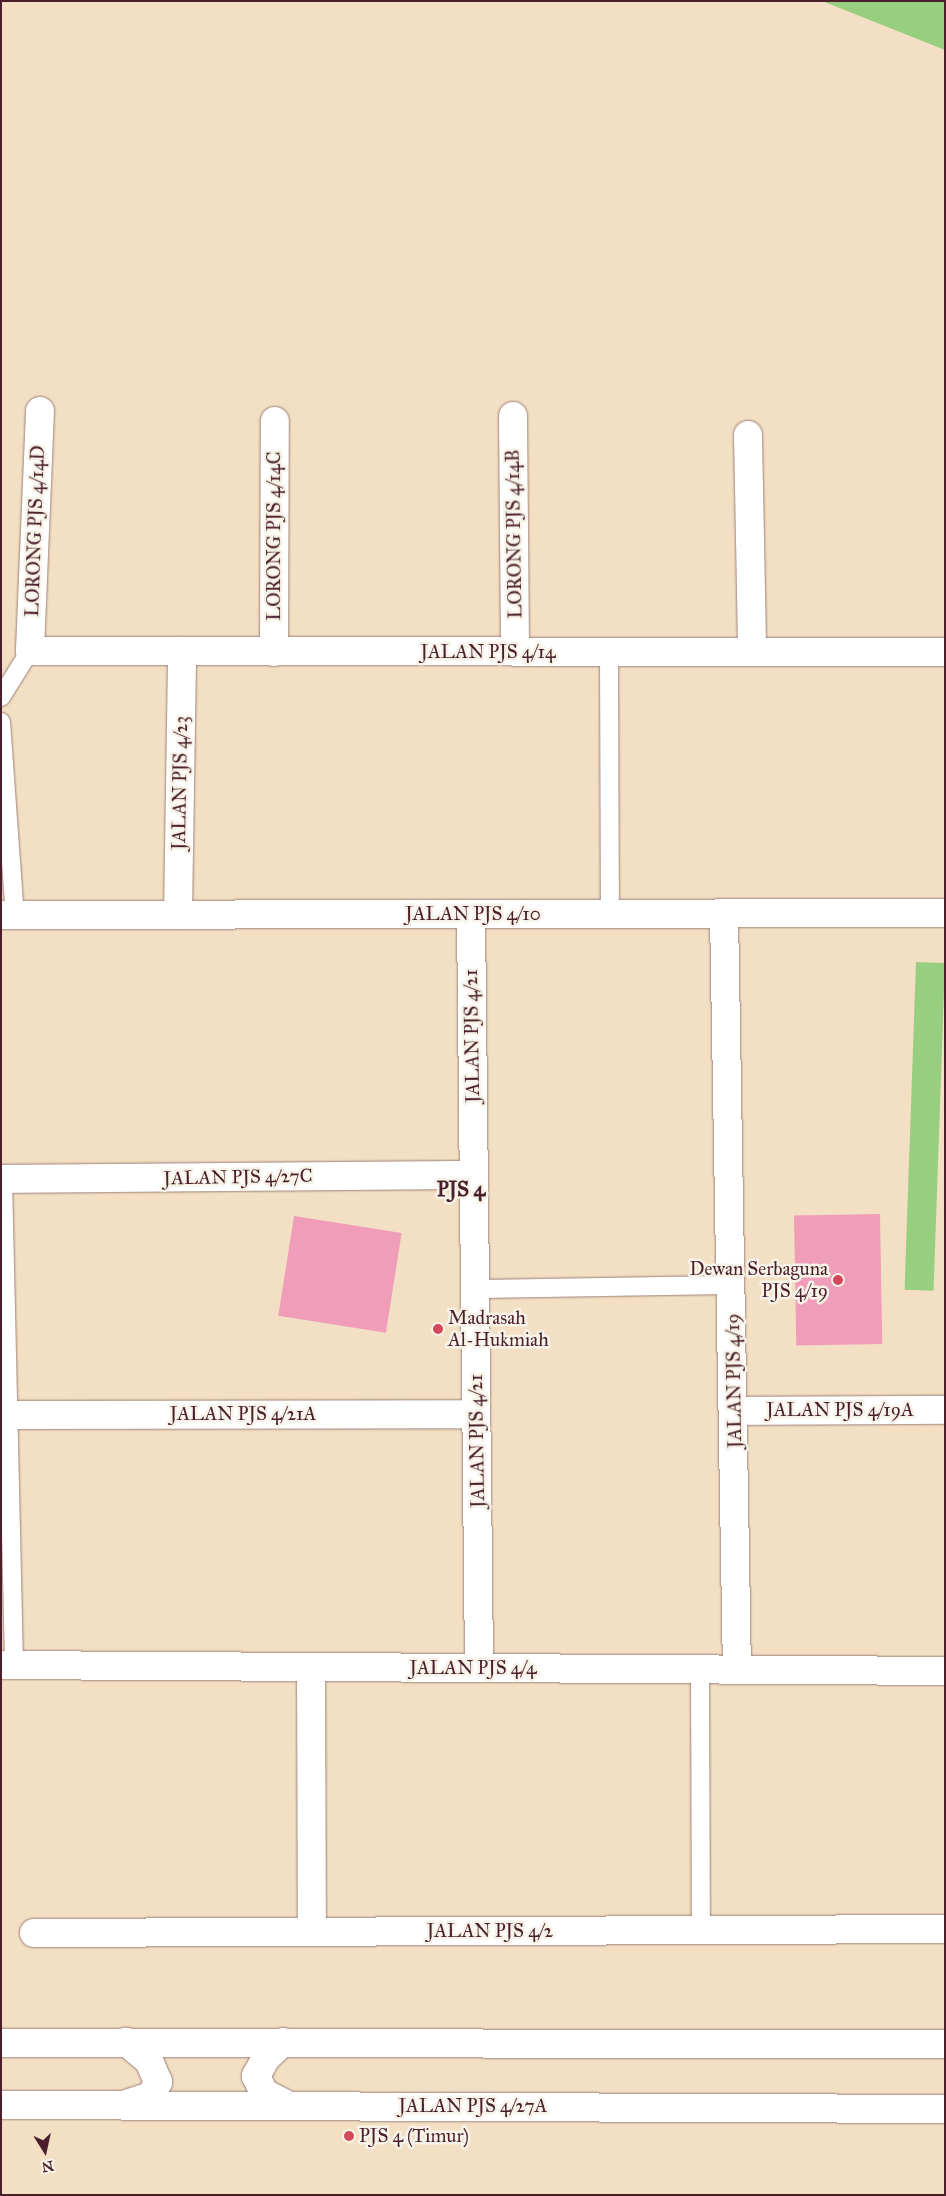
<!DOCTYPE html>
<html>
<head>
<meta charset="utf-8">
<style>
	body { margin:0 }
	#map { position:relative; width:946px; height:2196px; overflow:hidden; background:#f3e0c4; font-family:"IM FELL Great Primer",serif }
	div>[style] { position:absolute }
	.green>* { inset:0; background:#98ce80; transform-origin:0 0 }
	.building>* { inset:0; background:#ef9db9; transform-origin:0 0 }
	.roads { filter:drop-shadow(0 0 1px #9e8078) drop-shadow(0 0 1px #9e8078) }
	.lane>* { height:18px; margin:-9px; padding:0 9px; transform-origin:9px; border-radius:9px; background:#fff }
	.street>* { height:28px; margin:-14px; padding:0 14px; transform-origin:14px; border-radius:14px; background:#fff }
	.secondary>* { height:28px; margin:-14px; padding:0 14px; transform-origin:14px; border-radius:14px; background:#fff }
	.dots>* { width:14px; height:14px; translate:-50% -50%; box-sizing:border-box; border:2px solid #f7f3e8; border-radius:50% }
	span { translate:-50% -50%; white-space:nowrap; text-align:center; line-height:1.15; -webkit-text-stroke:5px #f7f3e8; paint-order:stroke }
	.street-label { font-size:19px; color:#4a1f2b }
	.poi-label { font-size:19px; color:#4a1f2b }
	.right { translate:-100% -50%; text-align:right }
	.left { translate:0 -50%; text-align:left }
	.quarter-label { font-size:21px; color:#4a1f2b; font-weight:700 }
	.frame { position:absolute; inset:0; border:2px solid #4a1f2b; pointer-events:none }
	.north { position:absolute; left:20px; top:2126px; width:50px; height:50px; -webkit-text-stroke:4px #f7f3e8; paint-order:stroke; rotate:170deg; font-size:14px; font-weight:700; line-height:20px; text-align:center; color:#4a1f2b }
	.north::after { content:''; display:block; margin:auto; width:18px; height:22px; background:#4a1f2b; clip-path:polygon(50% 0,100% 100%,50% 72%,0 100%) }
</style>
</head>
<body>
<div id="map">
	<div class="green">
		<i style="clip-path:polygon(822px 1px,945px 1px,945px 50px)"></i>
		<i style="left:916px;top:962px;width:29px;height:328px;rotate:2deg"></i>
	</div>
	<div class="building">
		<i style="left:880px;top:1214px;width:130px;height:86px;rotate:89deg"></i>
		<i style="left:294px;top:1216px;width:109px;height:101px;rotate:9deg"></i>
	</div>
	<div class="roads">
		<div class="lane">
			<i style="left:609px;top:652px;width:262px;rotate:89.8deg"></i>
			<i style="left:1px;top:697px;width:54px;rotate:-57.8deg"></i>
			<i style="left:1px;top:722px;width:194px;rotate:85.9deg"></i>
			<i style="left:3px;top:1179px;width:486px;rotate:88.7deg"></i>
			<i style="left:475px;top:1289px;width:257px;rotate:-0.9deg"></i>
			<i style="left:700px;top:1669px;width:261px;rotate:89.8deg"></i>
		</div>
		<div class="street">
			<i style="left:40px;top:411px;width:240px;rotate:92.4deg"></i>
			<i style="left:30px;top:651px;width:915px;rotate:0.06deg"></i>
			<i style="left:513px;top:416px;width:236px;rotate:89.5deg"></i>
			<i style="left:748px;top:435px;width:217px;rotate:88.9deg"></i>
			<i style="left:274px;top:652px;width:231px;rotate:-89.8deg"></i>
			<i style="left:724px;top:913px;width:757px;rotate:89.02deg"></i>
			<i style="left:471px;top:914px;width:754px;rotate:89.39deg"></i>
			<i style="left:1px;top:915px;width:944px;rotate:-0.12deg"></i>
			<i style="left:178px;top:915px;width:264px;rotate:-89.1deg"></i>
			<i style="left:1px;top:1179px;width:473px;rotate:-0.5deg"></i>
			<i style="left:734px;top:1411px;width:211px;rotate:-0.3deg"></i>
			<i style="left:9px;top:1415px;width:467px;rotate:-0.1deg"></i>
			<i style="left:1px;top:1665px;width:944px;rotate:0.36deg"></i>
			<i style="left:311px;top:1667px;width:264px;rotate:89.8deg"></i>
			<i style="left:34px;top:1933px;width:911px;rotate:-0.25deg"></i>
		</div>
		<div class="secondary">
			<i style="left:283px;top:2042px;width:23px;rotate:137deg"></i>
			<i style="left:266px;top:2058px;width:21px;rotate:119deg"></i>
			<i style="left:256px;top:2076px;width:19px;rotate:65deg"></i>
			<i style="left:264px;top:2093px;width:27px;rotate:27deg"></i>
			<i style="left:1px;top:2043px;width:944px;rotate:0.06deg"></i>
			<i style="left:126px;top:2104px;width:26px;rotate:-18deg"></i>
			<i style="left:151px;top:2096px;width:16px;rotate:-63deg"></i>
			<i style="left:158px;top:2082px;width:23px;rotate:-113deg"></i>
			<i style="left:149px;top:2061px;width:30px;rotate:-140deg"></i>
			<i style="left:1px;top:2105px;width:944px;rotate:0.24deg"></i>
		</div>
	</div>
	<div class="dots">
		<i style="left:838px;top:1280px;background:#d1495b"></i>
		<i style="left:438px;top:1329px;background:#d1495b"></i>
		<i style="left:349px;top:2136px;background:#d1495b"></i>
	</div>
	<div class="street-label">
		<span style="left:35px;top:531px;rotate:-88deg">LORONG PJS 4/14D</span>
		<span style="left:514px;top:534px;rotate:-91deg">LORONG PJS 4/14B</span>
		<span style="left:274px;top:536px;rotate:-90deg">LORONG PJS 4/14C</span>
		<span style="left:488px;top:652px">JALAN PJS 4/14</span>
		<span style="left:180px;top:783px;rotate:-89deg">JALAN PJS 4/23</span>
		<span style="left:473px;top:914px">JALAN PJS 4/10</span>
		<span style="left:472px;top:1036px;rotate:-91deg">JALAN PJS 4/21</span>
		<span style="left:238px;top:1177px;rotate:-1deg">JALAN PJS 4/27C</span>
		<span style="left:734px;top:1381px;rotate:-91deg">JALAN PJS 4/19</span>
		<span style="left:840px;top:1410px">JALAN PJS 4/19A</span>
		<span style="left:243px;top:1414px">JALAN PJS 4/21A</span>
		<span style="left:477px;top:1441px;rotate:-91deg">JALAN PJS 4/21</span>
		<span style="left:473px;top:1668px">JALAN PJS 4/4</span>
		<span style="left:490px;top:1931px">JALAN PJS 4/2</span>
		<span style="left:473px;top:2106px">JALAN PJS 4/27A</span>
	</div>
	<div class="poi-label">
		<span class="right" style="left:828px;top:1280px">Dewan Serbaguna<br>PJS 4/19</span>
		<span class="left" style="left:448px;top:1329px">Madrasah<br>Al-Hukmiah</span>
		<span class="left" style="left:359px;top:2136px">PJS 4 (Timur)</span>
	</div>
	<div class="quarter-label">
		<span style="left:461px;top:1189px">PJS 4</span>
	</div>
	<div class="frame"></div>
	<div class="north">N</div>
</div>
</body>
</html>
